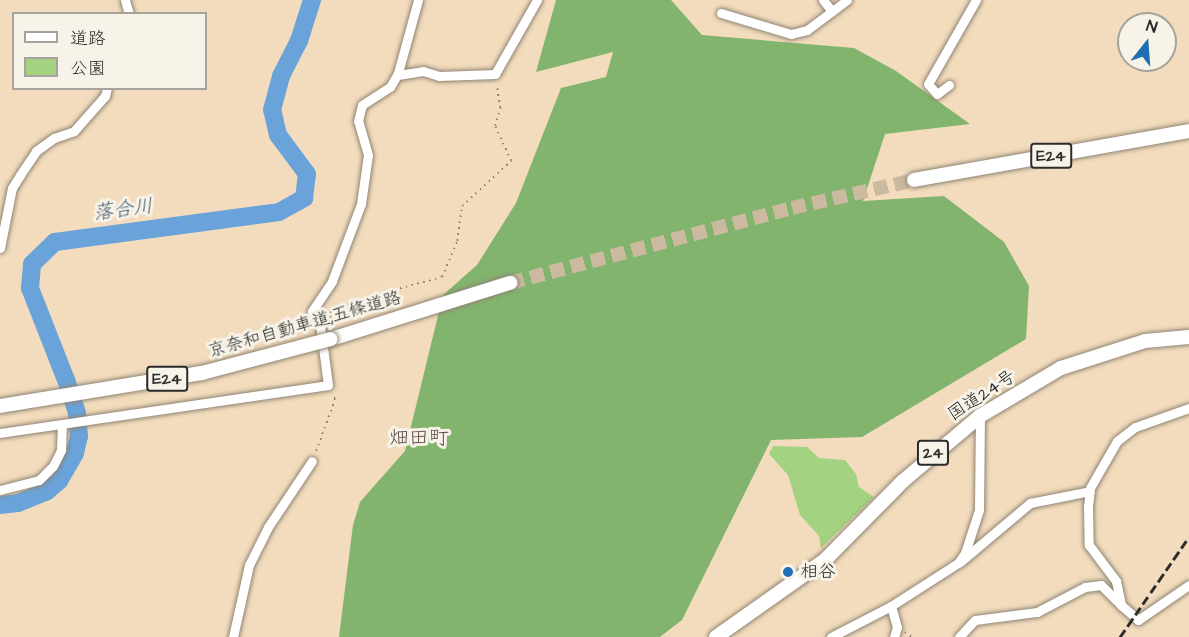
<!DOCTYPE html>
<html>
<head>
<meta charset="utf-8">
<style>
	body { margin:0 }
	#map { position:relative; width:1189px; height:637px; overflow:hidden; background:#f3dcbd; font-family:"Architects Daughter","Klee One",sans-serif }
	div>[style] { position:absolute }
	.green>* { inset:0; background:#a3d280 }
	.forest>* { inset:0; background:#82b46e }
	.river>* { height:18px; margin:-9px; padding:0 9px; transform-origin:9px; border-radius:9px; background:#6aa3d9 }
	.highway-tunnel>* { height:14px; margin-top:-7px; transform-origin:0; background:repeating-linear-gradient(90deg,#cbb9a0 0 14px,transparent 0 21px) }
	.path>* { height:1.5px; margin-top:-0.75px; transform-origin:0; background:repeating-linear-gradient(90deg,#8f8474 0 1.5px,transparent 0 6px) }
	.roads { filter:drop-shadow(0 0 2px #8f8474) drop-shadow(0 0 2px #8f8474) }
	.minor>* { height:9px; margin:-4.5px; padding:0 4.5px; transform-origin:4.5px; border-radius:4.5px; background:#fff }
	.highway>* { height:14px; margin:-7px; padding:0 7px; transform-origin:7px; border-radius:7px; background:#fff }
	.rail>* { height:3px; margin-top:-1.5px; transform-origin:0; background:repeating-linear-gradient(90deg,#2b2b2b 0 9px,transparent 0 13.5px) }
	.bridges { filter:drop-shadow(0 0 2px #8f8474) drop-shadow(0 0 2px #8f8474) }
	.highway-bridge>* { height:14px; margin:-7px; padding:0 7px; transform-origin:7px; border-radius:7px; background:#fff }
	.dots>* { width:16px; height:16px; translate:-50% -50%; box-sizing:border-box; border:3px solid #f7f3e8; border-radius:50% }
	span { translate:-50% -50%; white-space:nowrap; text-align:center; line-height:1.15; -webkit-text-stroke:6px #f7f3e8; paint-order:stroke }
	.shield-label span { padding:2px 4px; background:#f7f3e8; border:2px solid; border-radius:4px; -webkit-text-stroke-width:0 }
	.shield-label { font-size:16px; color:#2b2b2b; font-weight:700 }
	.street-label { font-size:18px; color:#2b2b2b }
	.poi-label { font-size:18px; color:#2b2b2b }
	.left { translate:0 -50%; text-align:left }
	.water-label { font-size:20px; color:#415568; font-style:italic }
	.neighbourhood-label { font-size:20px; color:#64514e }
	.legend { position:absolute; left:12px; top:12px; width:195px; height:78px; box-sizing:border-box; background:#f7f3e8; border:2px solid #a5a39c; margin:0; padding:8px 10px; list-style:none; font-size:18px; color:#2b2b2b }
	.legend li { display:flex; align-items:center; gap:12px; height:30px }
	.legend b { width:30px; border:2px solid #a5a39c }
	.north { position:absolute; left:1117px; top:12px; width:60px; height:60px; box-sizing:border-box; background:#f7f3e8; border:2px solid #a5a39c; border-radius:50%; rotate:17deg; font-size:16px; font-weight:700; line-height:24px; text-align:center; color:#2b2b2b }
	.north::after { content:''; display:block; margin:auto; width:21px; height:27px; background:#1f6fb2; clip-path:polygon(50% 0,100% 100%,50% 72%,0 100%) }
</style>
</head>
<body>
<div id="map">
	<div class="green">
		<i style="clip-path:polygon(773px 446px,807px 447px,819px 458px,845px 460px,856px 474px,859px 487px,874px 497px,821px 548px,819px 536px,800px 515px,788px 475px,769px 454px)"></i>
	</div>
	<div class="forest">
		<i style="clip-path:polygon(556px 0,671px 0,702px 35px,854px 48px,896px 71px,970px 124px,885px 134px,863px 201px,944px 196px,1004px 242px,1029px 286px,1026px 339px,862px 437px,771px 440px,682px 620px,660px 637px,339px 637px,353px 525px,360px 502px,405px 451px,443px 295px,477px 265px,516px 203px,561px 88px,606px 77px,613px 52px,536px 72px)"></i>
	</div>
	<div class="river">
		<i style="left:0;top:505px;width:18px;rotate:-6deg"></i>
		<i style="left:18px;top:503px;width:31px;rotate:-22deg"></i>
		<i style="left:47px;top:491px;width:16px;rotate:-40deg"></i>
		<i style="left:59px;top:481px;width:32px;rotate:-60deg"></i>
		<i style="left:75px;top:453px;width:17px;rotate:-77deg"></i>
		<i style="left:79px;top:436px;width:23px;rotate:-95deg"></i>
		<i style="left:77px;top:413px;width:35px;rotate:-108deg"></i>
		<i style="left:66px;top:380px;width:99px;rotate:-111.4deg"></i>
		<i style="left:30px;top:288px;width:24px;rotate:-85deg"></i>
		<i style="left:32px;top:264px;width:32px;rotate:-44deg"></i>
		<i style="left:55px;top:242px;width:226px;rotate:-7.6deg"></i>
		<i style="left:279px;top:212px;width:29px;rotate:-29deg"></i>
		<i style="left:304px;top:198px;width:24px;rotate:-83deg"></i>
		<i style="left:307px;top:174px;width:49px;rotate:-126.6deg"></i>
		<i style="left:278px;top:135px;width:26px;rotate:-103deg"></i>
		<i style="left:272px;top:110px;width:35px;rotate:-75deg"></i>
		<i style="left:281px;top:76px;width:39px;rotate:-63deg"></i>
		<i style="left:299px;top:41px;width:43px;rotate:-72.4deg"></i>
	</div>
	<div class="highway-tunnel">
		<i style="left:510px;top:283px;width:292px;rotate:-14.9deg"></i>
		<i style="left:792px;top:208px;width:125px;rotate:-12.9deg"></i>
	</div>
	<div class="path">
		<i style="left:326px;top:317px;width:8px;rotate:-50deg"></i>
		<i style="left:331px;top:311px;width:43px;rotate:-20.6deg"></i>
		<i style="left:371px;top:296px;width:73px;rotate:-15deg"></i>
		<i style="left:442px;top:277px;width:39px;rotate:-67deg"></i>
		<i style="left:457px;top:241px;width:35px;rotate:-82deg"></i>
		<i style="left:462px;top:206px;width:67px;rotate:-42.6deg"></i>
		<i style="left:511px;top:161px;width:38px;rotate:-115deg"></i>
		<i style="left:495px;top:126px;width:19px;rotate:-74deg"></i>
		<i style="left:500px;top:108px;width:24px;rotate:-99deg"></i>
		<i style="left:316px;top:451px;width:55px;rotate:-69.9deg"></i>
		<i style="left:335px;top:399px;width:6px;rotate:-121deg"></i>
		<i style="left:905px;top:632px;width:9px;rotate:36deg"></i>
	</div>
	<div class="roads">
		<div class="minor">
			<i style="left:125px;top:0;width:15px;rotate:74deg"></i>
			<i style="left:823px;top:0;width:14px;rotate:51deg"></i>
			<i style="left:721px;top:13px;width:73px;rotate:16.7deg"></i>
			<i style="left:791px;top:34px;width:16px;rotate:-14deg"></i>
			<i style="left:807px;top:30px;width:50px;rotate:-36.9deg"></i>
			<i style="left:398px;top:75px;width:25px;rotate:-9deg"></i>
			<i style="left:423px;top:71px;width:17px;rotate:17deg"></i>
			<i style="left:439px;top:76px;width:56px;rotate:-2deg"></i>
			<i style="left:495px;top:74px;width:85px;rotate:-60.4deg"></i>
			<i style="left:949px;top:85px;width:15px;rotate:143deg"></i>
			<i style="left:937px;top:94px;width:13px;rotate:-132deg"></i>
			<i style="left:928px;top:84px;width:97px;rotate:-60.3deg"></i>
			<i style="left:0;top:248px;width:61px;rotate:-78.7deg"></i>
			<i style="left:12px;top:188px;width:15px;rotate:-58deg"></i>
			<i style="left:20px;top:175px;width:29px;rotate:-56deg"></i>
			<i style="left:36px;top:151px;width:22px;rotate:-36deg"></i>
			<i style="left:54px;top:138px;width:21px;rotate:-19deg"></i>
			<i style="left:74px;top:131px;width:47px;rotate:-48.5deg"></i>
			<i style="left:105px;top:96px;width:8px;rotate:-76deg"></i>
			<i style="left:1189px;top:408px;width:57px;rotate:160.6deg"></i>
			<i style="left:1135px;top:427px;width:23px;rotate:142deg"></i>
			<i style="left:1117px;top:441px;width:54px;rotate:119.9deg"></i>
			<i style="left:1090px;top:488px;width:18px;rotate:96deg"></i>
			<i style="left:1088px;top:506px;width:39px;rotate:89deg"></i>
			<i style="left:1089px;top:545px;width:45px;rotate:53.1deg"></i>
			<i style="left:1116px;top:581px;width:25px;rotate:78deg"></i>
			<i style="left:1121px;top:605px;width:23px;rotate:41deg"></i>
			<i style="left:1138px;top:620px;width:62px;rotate:-34.5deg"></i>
			<i style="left:0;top:433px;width:331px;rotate:-8.3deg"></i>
			<i style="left:328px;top:385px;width:62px;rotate:-97.5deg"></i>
			<i style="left:320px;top:324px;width:15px;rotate:-122deg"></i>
			<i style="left:312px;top:311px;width:36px;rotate:-56deg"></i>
			<i style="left:332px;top:281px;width:82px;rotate:-69.4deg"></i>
			<i style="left:361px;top:204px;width:49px;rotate:-81.9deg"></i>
			<i style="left:368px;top:155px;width:35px;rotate:-106deg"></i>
			<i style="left:358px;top:121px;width:16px;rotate:-76deg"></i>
			<i style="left:362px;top:105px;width:33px;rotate:-33deg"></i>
			<i style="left:390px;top:87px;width:16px;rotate:-60deg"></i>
			<i style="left:398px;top:73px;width:76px;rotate:-74.7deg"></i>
			<i style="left:0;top:490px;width:40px;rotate:-14.4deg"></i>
			<i style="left:39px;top:480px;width:20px;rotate:-45deg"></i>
			<i style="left:53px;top:466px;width:18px;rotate:-63deg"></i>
			<i style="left:61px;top:450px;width:24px;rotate:-88deg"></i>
			<i style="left:960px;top:562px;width:92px;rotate:-40.1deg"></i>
			<i style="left:1030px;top:503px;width:61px;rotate:-11.3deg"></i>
			<i style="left:233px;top:637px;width:74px;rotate:-77.5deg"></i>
			<i style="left:249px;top:565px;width:42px;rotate:-63.4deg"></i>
			<i style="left:268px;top:527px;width:79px;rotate:-56.3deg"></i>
			<i style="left:831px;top:637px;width:68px;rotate:-27.3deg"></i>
			<i style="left:894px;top:637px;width:10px;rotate:-73deg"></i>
			<i style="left:897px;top:627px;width:22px;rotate:-106deg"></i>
			<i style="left:891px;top:606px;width:80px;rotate:-32.7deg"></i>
			<i style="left:958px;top:563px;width:12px;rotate:-55deg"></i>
			<i style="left:965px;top:553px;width:45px;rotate:-72deg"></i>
			<i style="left:979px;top:510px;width:94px;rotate:-89.4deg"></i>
			<i style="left:959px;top:637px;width:23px;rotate:-47deg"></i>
			<i style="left:975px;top:620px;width:63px;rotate:-7.4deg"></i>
			<i style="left:1037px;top:612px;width:54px;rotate:-27.5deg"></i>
			<i style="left:1085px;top:587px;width:16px;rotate:-7deg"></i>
			<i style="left:1101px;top:585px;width:28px;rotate:45deg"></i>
		</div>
		<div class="highway">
			<i style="left:914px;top:180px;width:279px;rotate:-10.1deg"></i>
			<i style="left:331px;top:339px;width:188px;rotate:-17.4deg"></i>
			<i style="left:716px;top:637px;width:133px;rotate:-35.2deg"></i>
			<i style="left:825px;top:560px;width:111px;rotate:-45.4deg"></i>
			<i style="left:903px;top:481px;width:101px;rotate:-40.2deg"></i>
			<i style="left:980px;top:416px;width:94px;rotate:-30.7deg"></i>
			<i style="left:1061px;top:368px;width:88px;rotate:-17.8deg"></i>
			<i style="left:1145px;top:341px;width:44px;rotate:-5.2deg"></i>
		</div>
	</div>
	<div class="rail">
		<i style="left:1120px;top:637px;width:121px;rotate:-55.4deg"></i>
	</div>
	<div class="bridges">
		<div class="highway-bridge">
			<i style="left:0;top:406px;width:205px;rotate:-9.3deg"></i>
			<i style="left:202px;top:373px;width:133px;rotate:-14.8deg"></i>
		</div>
	</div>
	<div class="dots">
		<i style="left:788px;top:572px;background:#1f6fb2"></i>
	</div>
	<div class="shield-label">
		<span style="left:1051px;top:156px">E24</span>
		<span style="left:167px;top:379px">E24</span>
		<span style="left:933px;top:453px">24</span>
	</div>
	<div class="street-label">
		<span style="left:305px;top:325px;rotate:-16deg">京奈和自動車道;五條道路</span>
		<span style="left:982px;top:396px;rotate:-33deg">国道24号</span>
	</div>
	<div class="poi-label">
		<span class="left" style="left:800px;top:572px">相谷</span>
	</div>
	<div class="water-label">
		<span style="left:123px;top:210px;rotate:-7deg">落合川</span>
	</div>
	<div class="neighbourhood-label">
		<span style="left:419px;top:438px">畑田町</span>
	</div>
	<ul class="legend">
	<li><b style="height:8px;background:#fff"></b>道路</li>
	<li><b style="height:16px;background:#a3d280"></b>公園</li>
	</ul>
	<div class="north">N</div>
</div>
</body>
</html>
